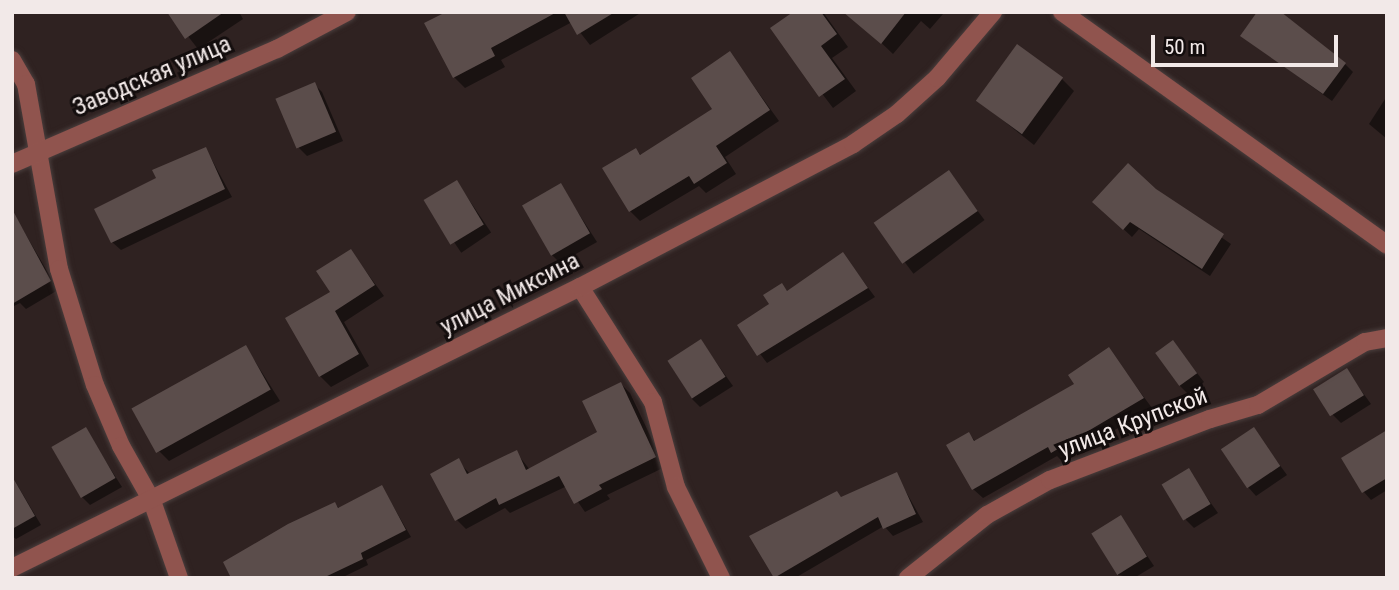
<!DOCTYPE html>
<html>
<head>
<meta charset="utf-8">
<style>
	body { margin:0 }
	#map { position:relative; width:1399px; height:590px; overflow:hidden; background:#2f2221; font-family:"Roboto Condensed",sans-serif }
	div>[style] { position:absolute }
	.shadow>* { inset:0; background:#0007; transform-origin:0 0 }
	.building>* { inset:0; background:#5b4d4b; transform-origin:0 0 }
	.roads { filter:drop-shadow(0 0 2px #4a3e3d) drop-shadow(0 0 2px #4a3e3d) }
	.minor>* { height:18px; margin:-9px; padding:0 9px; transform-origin:9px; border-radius:9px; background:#90544e }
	span { translate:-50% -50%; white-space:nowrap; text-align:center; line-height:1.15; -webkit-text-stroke:6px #130d0d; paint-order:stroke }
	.street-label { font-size:24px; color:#f2e9e8 }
	.frame { position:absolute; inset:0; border:14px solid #f2e9e8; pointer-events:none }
	.scale { position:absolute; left:1151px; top:35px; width:187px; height:32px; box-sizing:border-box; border:4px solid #f2e9e8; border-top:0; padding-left:9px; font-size:21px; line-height:24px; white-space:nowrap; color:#f2e9e8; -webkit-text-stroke:5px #130d0d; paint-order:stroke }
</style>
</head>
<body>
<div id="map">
	<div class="shadow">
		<i style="clip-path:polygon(169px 12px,239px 12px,243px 19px,198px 49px)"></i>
		<i style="clip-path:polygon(450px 12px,642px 12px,590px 45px,572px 22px,501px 60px,505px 67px,465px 88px,454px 77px)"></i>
		<i style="clip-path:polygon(796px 12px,823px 12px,848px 47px,832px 58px,856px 91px,833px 108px,773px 29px)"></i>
		<i style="clip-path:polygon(849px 12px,941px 12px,943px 14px,930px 29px,921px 21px,893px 54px)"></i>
		<i style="clip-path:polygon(1242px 36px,1345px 64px,1353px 72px,1332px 101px)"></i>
		<i style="clip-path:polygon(730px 53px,779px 121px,725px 157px,736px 174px,706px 193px,699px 186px,640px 221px,630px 211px,636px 150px,642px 156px,715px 110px)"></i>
		<i style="clip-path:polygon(1062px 79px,1074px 91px,1034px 145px,977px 100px)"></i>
		<i style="clip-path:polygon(314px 84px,322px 92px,343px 141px,307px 156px,299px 148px)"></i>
		<i style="clip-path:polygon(1387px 96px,1387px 139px,1369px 124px)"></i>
		<i style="clip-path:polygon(206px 149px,232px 197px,121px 250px,112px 242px,158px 179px)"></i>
		<i style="left:949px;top:173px;width:59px;height:89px;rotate:53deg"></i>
		<i style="left:457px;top:182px;width:61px;height:36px;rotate:56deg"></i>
		<i style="clip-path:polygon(561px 186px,597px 242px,560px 263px,552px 255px)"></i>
		<i style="clip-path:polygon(1155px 191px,1231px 244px,1210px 276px,1139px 229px,1132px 237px,1103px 210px)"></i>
		<i style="clip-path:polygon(22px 228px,58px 290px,26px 309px,20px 303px,12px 307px,12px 234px)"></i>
		<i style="clip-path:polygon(351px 251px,384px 296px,344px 322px,369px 366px,331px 387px,320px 376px,333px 293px)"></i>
		<i style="clip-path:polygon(843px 254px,875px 297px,767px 363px,739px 326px,772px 305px,781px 285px,788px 292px)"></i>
		<i style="clip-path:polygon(701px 341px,733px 386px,700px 407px,692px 399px)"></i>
		<i style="clip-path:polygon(1173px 342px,1204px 382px,1188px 394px,1179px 385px)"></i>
		<i style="clip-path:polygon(246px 347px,280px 401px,169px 461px,159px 451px)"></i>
		<i style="clip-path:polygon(1109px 350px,1152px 408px,1062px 461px,1057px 456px,983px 498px,973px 489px,969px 434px,976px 442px,1077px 385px)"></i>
		<i style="clip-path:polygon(1347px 371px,1371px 404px,1341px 423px,1333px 415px)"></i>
		<i style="clip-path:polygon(621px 384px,630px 393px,665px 467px,607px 495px,610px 499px,585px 512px,567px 486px,510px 513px,505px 508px,466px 529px,456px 519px,458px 461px,470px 474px,516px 452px,530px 470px,599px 433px)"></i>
		<i style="clip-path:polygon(85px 429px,122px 487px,90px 505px,82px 497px)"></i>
		<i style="clip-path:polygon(1254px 430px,1287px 475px,1256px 496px,1248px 487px)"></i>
		<i style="clip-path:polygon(1387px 440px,1387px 490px,1371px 500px,1363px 491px)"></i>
		<i style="clip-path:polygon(1188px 471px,1218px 513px,1194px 528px,1186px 520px)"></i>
		<i style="clip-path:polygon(896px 474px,923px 522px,893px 536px,884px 526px,795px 578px,775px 577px,837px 493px,843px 499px)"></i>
		<i style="clip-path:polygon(12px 476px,41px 525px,16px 539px,12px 536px)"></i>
		<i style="clip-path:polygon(382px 487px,411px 537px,366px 560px,368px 565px,341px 578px,233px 578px,335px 504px,340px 509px)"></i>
		<i style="clip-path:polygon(1121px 517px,1154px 566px,1134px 578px,1118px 575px)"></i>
	</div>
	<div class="building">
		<i style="clip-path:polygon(167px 12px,224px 12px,185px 39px)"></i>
		<i style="clip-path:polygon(446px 12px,557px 12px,491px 48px,495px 56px,453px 78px,424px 23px)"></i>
		<i style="clip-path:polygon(564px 12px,615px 12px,577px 35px)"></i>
		<i style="clip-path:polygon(793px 12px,821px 12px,837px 34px,821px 46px,845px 79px,819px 97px,770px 28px)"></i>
		<i style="clip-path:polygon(843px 12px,906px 12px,881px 44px)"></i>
		<i style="clip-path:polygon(1257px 12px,1281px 12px,1346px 63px,1323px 94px,1240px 36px)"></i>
		<i style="left:1017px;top:44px;width:57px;height:70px;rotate:36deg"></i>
		<i style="clip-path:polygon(730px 51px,770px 110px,716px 146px,727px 163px,694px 184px,689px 176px,629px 212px,602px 168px,636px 148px,640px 155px,712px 109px,691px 78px)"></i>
		<i style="left:315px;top:82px;width:54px;height:43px;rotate:67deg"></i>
		<i style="clip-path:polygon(206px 147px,225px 189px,111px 243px,94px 209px,156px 178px,152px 170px)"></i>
		<i style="clip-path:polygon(1128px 163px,1156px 189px,1224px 234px,1202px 269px,1130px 222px,1123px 230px,1092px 202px)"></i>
		<i style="left:949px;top:170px;width:50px;height:92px;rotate:55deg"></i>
		<i style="left:457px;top:180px;width:52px;height:39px;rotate:59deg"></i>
		<i style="left:561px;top:183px;width:58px;height:45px;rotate:60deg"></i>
		<i style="clip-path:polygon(12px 209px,51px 281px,12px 304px)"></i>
		<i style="clip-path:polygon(351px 249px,375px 285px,335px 311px,359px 354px,319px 377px,285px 318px,330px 292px,316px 271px)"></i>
		<i style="clip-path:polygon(843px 252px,868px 288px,757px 356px,737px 325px,769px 304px,763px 295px,782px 283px,787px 291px)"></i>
		<i style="left:701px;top:339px;width:45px;height:40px;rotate:57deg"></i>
		<i style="left:1173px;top:340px;width:41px;height:22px;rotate:54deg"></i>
		<i style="left:246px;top:345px;width:51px;height:131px;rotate:61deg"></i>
		<i style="clip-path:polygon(1109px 347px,1144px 398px,1051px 453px,1048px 447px,972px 490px,946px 445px,969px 432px,974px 441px,1074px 384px,1068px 375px)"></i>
		<i style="left:1347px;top:368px;width:32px;height:40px;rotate:58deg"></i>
		<i style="clip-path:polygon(621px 382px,656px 457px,599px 485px,602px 489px,574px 504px,559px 476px,499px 505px,496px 498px,455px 521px,430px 474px,459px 458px,467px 474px,517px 450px,526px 470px,597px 432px,582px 401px)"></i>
		<i style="left:86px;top:427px;width:59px;height:40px;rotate:60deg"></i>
		<i style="left:1254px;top:427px;width:47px;height:40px;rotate:56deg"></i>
		<i style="clip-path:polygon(1387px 430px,1387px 478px,1362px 493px,1341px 458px)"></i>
		<i style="left:1189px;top:468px;width:42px;height:32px;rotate:59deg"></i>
		<i style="clip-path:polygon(897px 472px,916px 514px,883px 529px,878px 517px,774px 578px,749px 536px,837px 491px,841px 497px)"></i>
		<i style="clip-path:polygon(12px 476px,35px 516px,12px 529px)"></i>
		<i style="clip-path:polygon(382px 485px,406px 530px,361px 553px,363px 559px,323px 578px,231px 578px,223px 562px,288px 524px,335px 502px,338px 508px)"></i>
		<i style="left:1121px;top:515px;width:49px;height:35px;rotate:58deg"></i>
	</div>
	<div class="roads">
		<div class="minor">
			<i style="left:1062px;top:12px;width:400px;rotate:35.6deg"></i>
			<i style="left:12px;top:60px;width:28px;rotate:60deg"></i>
			<i style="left:26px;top:84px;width:188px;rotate:79.9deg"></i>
			<i style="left:59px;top:269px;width:121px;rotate:72.8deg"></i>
			<i style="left:95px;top:385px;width:66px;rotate:66.9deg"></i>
			<i style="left:121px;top:446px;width:63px;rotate:60.6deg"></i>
			<i style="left:152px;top:501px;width:82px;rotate:70.7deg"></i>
			<i style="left:12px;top:164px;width:289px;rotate:-23.5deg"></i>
			<i style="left:277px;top:49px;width:79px;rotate:-27.9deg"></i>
			<i style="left:580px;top:287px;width:136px;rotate:57.6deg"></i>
			<i style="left:653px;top:402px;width:88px;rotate:74.9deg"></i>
			<i style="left:676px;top:487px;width:102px;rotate:63.7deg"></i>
			<i style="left:12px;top:568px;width:634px;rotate:-26.32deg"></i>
			<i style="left:580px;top:287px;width:308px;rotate:-27.6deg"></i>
			<i style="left:853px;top:144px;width:53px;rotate:-34.3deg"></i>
			<i style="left:897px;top:114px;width:54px;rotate:-42deg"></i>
			<i style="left:937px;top:78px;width:87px;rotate:-49.7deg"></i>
			<i style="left:908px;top:578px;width:101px;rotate:-38.6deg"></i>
			<i style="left:987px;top:515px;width:72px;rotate:-29.1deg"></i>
			<i style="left:1050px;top:480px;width:171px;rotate:-20.9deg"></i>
			<i style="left:1210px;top:419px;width:50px;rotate:-16.3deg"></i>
			<i style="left:1258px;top:405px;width:124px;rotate:-30.5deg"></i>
			<i style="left:1365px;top:342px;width:22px;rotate:-10deg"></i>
		</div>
	</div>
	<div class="street-label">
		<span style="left:152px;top:76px;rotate:-23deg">Заводская улица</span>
		<span style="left:510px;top:294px;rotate:-27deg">улица Миксина</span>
		<span style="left:1133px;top:423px;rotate:-21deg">улица Крупской</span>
	</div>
	<div class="frame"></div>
	<div class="scale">50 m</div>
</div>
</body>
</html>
